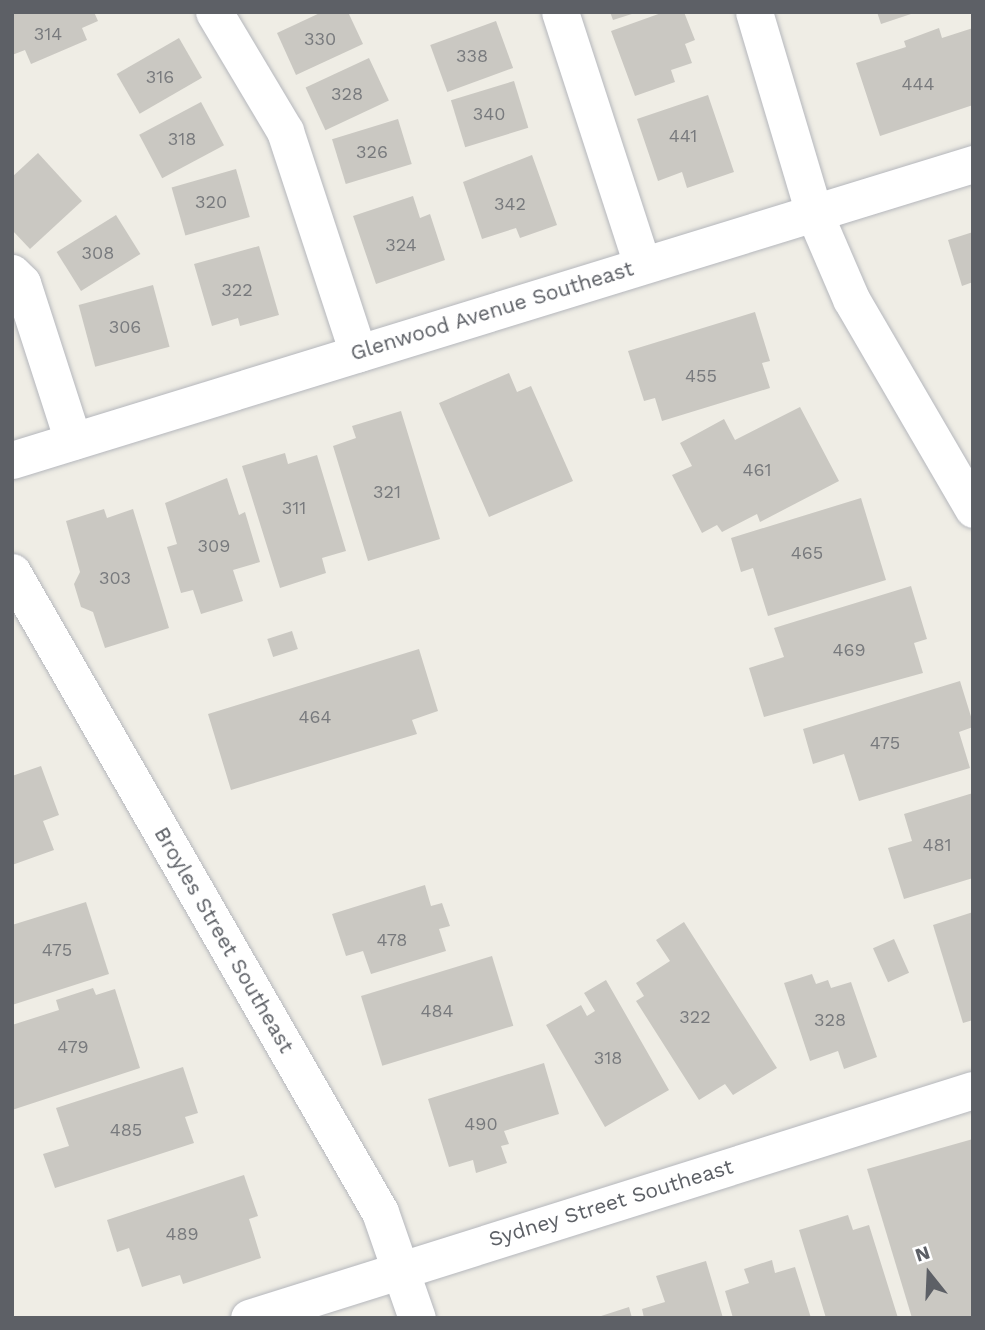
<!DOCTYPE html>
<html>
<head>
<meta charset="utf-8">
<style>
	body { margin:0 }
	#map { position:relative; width:985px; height:1330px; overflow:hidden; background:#efede5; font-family:"Work Sans",sans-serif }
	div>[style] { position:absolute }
	.building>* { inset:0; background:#cac8c2; transform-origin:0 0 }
	.roads { filter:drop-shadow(0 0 2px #b5b7bc) drop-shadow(0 0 2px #b5b7bc) }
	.street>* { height:37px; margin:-18.5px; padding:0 18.5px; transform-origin:18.5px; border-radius:18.5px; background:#fff }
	span { translate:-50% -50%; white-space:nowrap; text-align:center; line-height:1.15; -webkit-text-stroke:7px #fff; paint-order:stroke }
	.number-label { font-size:18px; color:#787a7d }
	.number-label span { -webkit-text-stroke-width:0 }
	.street-label { font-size:21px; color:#5d6066 }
	.frame { position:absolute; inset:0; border:14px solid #5d6066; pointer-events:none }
	.north { position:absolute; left:894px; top:1239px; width:70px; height:70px; -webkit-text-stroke:5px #fff; paint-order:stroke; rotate:342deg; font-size:19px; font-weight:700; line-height:28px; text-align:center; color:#5d6066 }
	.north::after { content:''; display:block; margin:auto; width:24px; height:32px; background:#5d6066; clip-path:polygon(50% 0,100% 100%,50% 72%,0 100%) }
</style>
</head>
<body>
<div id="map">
	<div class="building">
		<i style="clip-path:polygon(19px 12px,94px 12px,98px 21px,82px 28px,87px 40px,31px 64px,25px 50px,12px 55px,12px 15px)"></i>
		<i style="clip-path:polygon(322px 12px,348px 12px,363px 44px,296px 75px,277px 33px)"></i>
		<i style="clip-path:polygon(610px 12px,635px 12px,635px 13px,613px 20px)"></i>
		<i style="clip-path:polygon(664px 12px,684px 12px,695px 40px,685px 44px,692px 63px,671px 70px,675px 82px,635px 96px,611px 31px)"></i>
		<i style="clip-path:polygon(877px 12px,914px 12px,914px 13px,881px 24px)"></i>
		<i style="left:496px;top:21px;width:50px;height:70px;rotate:70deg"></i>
		<i style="clip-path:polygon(939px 28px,942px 38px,973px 28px,973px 105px,880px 136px,856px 63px,906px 47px,904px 41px)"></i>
		<i style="left:179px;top:38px;width:46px;height:72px;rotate:60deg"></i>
		<i style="left:369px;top:58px;width:47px;height:70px;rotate:65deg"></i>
		<i style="left:514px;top:81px;width:49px;height:66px;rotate:73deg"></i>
		<i style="clip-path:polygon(708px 95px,734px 172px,687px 188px,682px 172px,658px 181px,637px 119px)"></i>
		<i style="left:201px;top:102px;width:49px;height:70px;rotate:62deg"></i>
		<i style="left:398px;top:119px;width:47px;height:69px;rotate:73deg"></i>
		<i style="clip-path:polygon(38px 153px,82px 201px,30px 249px,12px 230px,12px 177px)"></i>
		<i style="clip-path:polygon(532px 155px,557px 225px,520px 238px,516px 228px,482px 239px,463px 182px)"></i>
		<i style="left:236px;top:169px;width:50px;height:67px;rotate:74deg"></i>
		<i style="clip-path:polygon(413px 196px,420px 218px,430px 214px,445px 260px,376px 284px,353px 216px)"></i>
		<i style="left:116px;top:215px;width:46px;height:70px;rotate:58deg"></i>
		<i style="clip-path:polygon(973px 232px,973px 282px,962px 286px,948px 240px)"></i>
		<i style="clip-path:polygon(259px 246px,279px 315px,240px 326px,238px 318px,212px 326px,194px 264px)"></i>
		<i style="left:153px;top:285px;width:64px;height:77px;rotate:75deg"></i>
		<i style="clip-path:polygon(755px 312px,770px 361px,762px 363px,770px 388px,662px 421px,655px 398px,644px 401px,628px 351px)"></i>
		<i style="clip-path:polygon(509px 373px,517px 392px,531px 386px,573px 481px,489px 517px,439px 403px)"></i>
		<i style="clip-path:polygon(800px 407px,839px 481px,760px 522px,757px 514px,722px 532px,717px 525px,702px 533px,672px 475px,692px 466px,680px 443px,724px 419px,735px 440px)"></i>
		<i style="clip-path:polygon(401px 411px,440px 539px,368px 561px,333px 446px,356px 438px,352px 426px)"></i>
		<i style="clip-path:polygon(285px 453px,288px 464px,317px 455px,346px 551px,322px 558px,326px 573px,280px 588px,242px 466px)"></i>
		<i style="clip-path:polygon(227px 478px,239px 515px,245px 512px,260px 562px,233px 570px,243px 601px,201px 614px,193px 590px,181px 593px,167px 547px,177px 544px,165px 503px)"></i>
		<i style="clip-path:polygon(861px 498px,886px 580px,768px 616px,753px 568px,741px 572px,731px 538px)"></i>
		<i style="clip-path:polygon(104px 509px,107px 518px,133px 509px,169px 628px,105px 648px,93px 612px,81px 607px,74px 584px,80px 572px,66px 521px)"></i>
		<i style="clip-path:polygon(911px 586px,927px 639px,914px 643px,923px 673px,764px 717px,749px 668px,784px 657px,774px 628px)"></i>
		<i style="left:292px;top:631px;width:19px;height:26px;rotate:72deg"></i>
		<i style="clip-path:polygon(419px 649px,438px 711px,412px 720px,417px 734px,231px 790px,208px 714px)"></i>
		<i style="clip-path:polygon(960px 681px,973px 723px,973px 727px,959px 732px,970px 768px,859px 801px,844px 754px,813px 764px,803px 729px)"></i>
		<i style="clip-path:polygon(41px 766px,59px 815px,43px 821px,54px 850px,12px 865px,12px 776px)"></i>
		<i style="clip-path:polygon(973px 793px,973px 878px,904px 899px,888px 848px,912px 841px,904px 814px)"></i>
		<i style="clip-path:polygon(425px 885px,431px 906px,442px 903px,450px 926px,439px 929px,446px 951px,371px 974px,363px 951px,346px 956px,332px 914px)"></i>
		<i style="clip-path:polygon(86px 902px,109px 974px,12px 1005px,12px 925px)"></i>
		<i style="clip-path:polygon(973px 912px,973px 1020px,963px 1023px,933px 925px)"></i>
		<i style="clip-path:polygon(684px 922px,777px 1068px,733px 1095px,725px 1084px,699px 1100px,636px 1001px,644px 996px,636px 983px,670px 961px,656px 940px)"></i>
		<i style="left:894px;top:939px;width:37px;height:23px;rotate:66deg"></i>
		<i style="left:492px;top:956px;width:73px;height:137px;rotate:73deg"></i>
		<i style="clip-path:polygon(812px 974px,816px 984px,828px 980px,831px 988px,851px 982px,877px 1057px,844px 1069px,838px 1051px,810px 1061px,784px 983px)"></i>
		<i style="clip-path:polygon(606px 980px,669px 1090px,605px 1127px,546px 1025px,581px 1005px,587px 1016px,595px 1011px,584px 993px)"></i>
		<i style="clip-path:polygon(93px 988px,96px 995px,115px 989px,140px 1068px,12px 1110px,12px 1025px,59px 1010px,56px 1000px)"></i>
		<i style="clip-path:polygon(544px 1063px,559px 1114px,504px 1131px,509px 1144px,501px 1146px,507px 1163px,476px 1173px,473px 1160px,449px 1167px,428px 1099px)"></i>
		<i style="clip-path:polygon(183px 1067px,198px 1113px,185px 1117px,194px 1143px,55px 1188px,43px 1154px,69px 1146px,56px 1108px)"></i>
		<i style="clip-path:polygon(973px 1139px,973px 1318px,912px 1318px,867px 1169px)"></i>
		<i style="clip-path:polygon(244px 1175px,258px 1216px,249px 1219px,261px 1258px,183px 1284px,180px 1275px,142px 1287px,129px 1248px,117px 1252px,107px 1220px)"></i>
		<i style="clip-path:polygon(848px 1215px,853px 1230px,869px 1225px,898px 1318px,826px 1318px,799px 1230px)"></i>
		<i style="clip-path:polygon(772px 1260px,775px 1273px,795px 1267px,811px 1318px,733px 1318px,725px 1291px,749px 1283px,744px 1269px)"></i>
		<i style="clip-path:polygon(706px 1261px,723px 1318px,644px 1318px,642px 1309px,665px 1302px,656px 1276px)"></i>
		<i style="clip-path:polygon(629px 1307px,632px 1318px,598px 1318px,598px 1317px)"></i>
	</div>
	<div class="roads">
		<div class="street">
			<i style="left:214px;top:12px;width:139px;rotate:59.2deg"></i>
			<i style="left:285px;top:131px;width:234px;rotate:71.8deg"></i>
			<i style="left:560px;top:12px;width:266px;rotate:72deg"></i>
			<i style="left:754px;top:12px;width:210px;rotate:73.4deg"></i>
			<i style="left:814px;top:213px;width:94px;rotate:66.7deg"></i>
			<i style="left:851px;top:299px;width:243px;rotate:59.8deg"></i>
			<i style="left:12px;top:273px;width:14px;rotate:45deg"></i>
			<i style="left:22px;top:283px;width:166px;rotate:72.1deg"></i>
			<i style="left:12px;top:460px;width:1006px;rotate:-17.12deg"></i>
			<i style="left:12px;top:572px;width:738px;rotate:60.1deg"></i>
			<i style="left:380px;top:1212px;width:112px;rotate:70.8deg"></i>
			<i style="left:249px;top:1318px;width:759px;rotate:-17.48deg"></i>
		</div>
	</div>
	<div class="number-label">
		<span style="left:48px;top:34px">314</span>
		<span style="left:320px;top:39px">330</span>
		<span style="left:472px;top:56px">338</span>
		<span style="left:160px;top:77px">316</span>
		<span style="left:918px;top:84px">444</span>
		<span style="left:347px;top:94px">328</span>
		<span style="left:489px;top:114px">340</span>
		<span style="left:683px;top:136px">441</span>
		<span style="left:182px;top:139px">318</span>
		<span style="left:372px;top:152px">326</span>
		<span style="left:211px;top:202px">320</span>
		<span style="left:510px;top:204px">342</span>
		<span style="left:401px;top:245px">324</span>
		<span style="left:98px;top:253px">308</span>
		<span style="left:237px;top:290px">322</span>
		<span style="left:125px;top:327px">306</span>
		<span style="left:701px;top:376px">455</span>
		<span style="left:757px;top:470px">461</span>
		<span style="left:387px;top:492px">321</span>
		<span style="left:294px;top:508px">311</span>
		<span style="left:214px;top:546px">309</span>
		<span style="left:807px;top:553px">465</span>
		<span style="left:115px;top:578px">303</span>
		<span style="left:849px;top:650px">469</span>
		<span style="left:315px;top:717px">464</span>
		<span style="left:885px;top:743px">475</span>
		<span style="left:937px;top:845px">481</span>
		<span style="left:392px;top:940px">478</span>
		<span style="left:57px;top:950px">475</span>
		<span style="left:437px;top:1011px">484</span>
		<span style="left:695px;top:1017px">322</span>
		<span style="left:830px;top:1020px">328</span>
		<span style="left:73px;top:1047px">479</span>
		<span style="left:608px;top:1058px">318</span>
		<span style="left:481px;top:1124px">490</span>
		<span style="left:126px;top:1130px">485</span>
		<span style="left:182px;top:1234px">489</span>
	</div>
	<div class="street-label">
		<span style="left:492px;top:311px;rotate:-17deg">Glenwood Avenue Southeast</span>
		<span style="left:224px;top:940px;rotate:60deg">Broyles Street Southeast</span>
		<span style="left:611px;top:1203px;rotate:-17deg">Sydney Street Southeast</span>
	</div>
	<div class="frame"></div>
	<div class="north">N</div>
</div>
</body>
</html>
